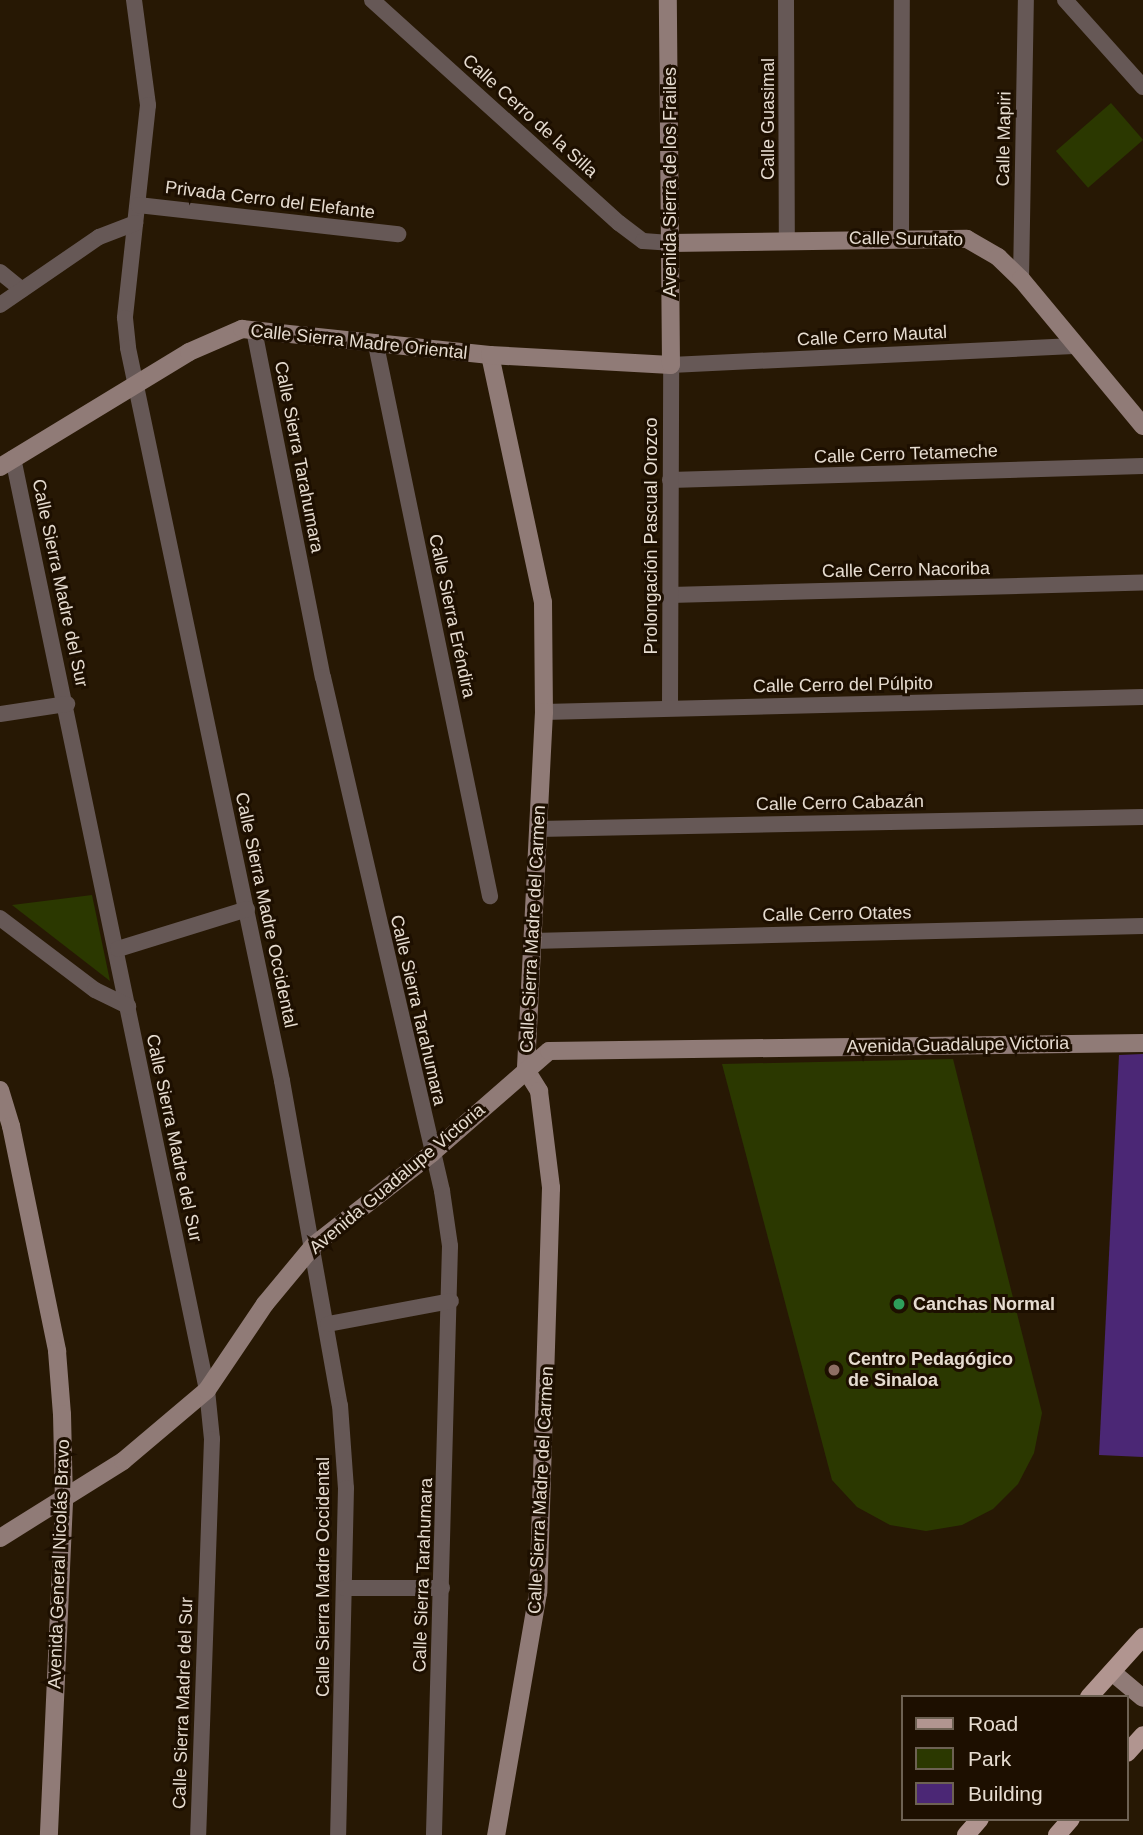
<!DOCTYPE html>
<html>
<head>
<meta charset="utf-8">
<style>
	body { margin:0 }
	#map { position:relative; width:1143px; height:1835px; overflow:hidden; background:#271804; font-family:Helvetica,sans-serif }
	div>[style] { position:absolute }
	.green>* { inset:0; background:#2b3800; transform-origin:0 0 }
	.building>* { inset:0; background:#4b2775 }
	.street>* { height:16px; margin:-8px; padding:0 8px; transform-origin:8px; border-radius:8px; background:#665856 }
	.secondary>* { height:18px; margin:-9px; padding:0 9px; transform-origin:9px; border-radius:9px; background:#907b77 }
	.primary>* { height:18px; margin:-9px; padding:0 9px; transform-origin:9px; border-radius:9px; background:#b19590 }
	.dots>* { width:19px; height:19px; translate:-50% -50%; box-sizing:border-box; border:4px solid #1d0f00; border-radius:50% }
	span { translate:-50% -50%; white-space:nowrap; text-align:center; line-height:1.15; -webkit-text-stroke:6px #1d0f00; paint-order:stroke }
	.street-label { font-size:18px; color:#e6dcd0 }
	.poi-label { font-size:18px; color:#e6dcd0; font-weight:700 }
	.left { translate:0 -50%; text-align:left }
	.legend { position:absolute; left:901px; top:1695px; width:228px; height:126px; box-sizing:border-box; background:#1d0f00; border:2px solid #6d6153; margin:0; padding:9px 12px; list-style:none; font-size:21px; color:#e6dcd0 }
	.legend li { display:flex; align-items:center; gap:14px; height:35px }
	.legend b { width:35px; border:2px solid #6d6153 }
</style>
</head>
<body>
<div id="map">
	<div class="green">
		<i style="left:1111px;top:103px;width:49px;height:73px;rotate:49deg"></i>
		<i style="clip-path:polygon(92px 895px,110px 981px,12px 905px)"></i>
		<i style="clip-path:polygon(953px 1059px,1042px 1413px,1034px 1453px,1018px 1484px,993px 1509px,962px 1525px,926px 1531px,890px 1525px,857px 1507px,832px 1480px,722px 1064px)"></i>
	</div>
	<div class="building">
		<i style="clip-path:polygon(1143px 1054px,1143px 1457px,1099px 1455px,1119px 1055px)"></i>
	</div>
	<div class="street">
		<i style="left:134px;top:0;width:106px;rotate:82.4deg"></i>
		<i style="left:148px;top:105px;width:214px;rotate:96.2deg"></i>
		<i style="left:125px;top:318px;width:30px;rotate:84deg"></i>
		<i style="left:128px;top:348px;width:749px;rotate:78.13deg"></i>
		<i style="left:282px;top:1081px;width:329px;rotate:79.9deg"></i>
		<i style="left:340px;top:1405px;width:83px;rotate:85.9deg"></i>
		<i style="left:346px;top:1488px;width:347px;rotate:91.3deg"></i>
		<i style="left:372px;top:0;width:333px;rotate:42.1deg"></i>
		<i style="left:619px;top:223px;width:30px;rotate:37deg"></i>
		<i style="left:643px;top:241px;width:27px;rotate:4deg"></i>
		<i style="left:786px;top:0;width:239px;rotate:89.8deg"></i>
		<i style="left:1065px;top:0;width:117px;rotate:48.1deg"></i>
		<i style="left:138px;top:205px;width:262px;rotate:6.4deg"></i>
		<i style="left:901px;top:237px;width:237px;rotate:-89.8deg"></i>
		<i style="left:0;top:272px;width:28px;rotate:39deg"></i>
		<i style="left:1021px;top:279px;width:279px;rotate:-89deg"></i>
		<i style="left:0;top:305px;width:120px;rotate:-34.5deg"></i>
		<i style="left:99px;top:237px;width:39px;rotate:-21deg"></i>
		<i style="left:254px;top:330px;width:354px;rotate:78.8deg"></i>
		<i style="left:323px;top:677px;width:528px;rotate:76.96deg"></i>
		<i style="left:442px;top:1191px;width:56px;rotate:81.7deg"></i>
		<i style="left:450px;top:1246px;width:589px;rotate:91.56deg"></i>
		<i style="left:376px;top:345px;width:563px;rotate:78.31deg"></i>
		<i style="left:13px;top:458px;width:952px;rotate:78.24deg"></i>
		<i style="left:207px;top:1390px;width:49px;rotate:84.2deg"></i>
		<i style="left:212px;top:1439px;width:396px;rotate:92deg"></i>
		<i style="left:670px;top:480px;width:473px;rotate:-1.7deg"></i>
		<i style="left:670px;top:595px;width:473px;rotate:-1.5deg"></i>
		<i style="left:670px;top:708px;width:343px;rotate:-89.8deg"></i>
		<i style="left:671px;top:365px;width:403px;rotate:-2.7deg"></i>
		<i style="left:544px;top:712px;width:599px;rotate:-1.43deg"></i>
		<i style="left:0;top:714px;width:68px;rotate:-8.5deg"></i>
		<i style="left:538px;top:829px;width:605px;rotate:-1.14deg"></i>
		<i style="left:0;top:918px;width:119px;rotate:37.2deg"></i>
		<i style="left:95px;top:990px;width:37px;rotate:26deg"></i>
		<i style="left:532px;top:941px;width:611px;rotate:-1.41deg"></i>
		<i style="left:118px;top:949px;width:135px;rotate:-17.2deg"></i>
		<i style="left:328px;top:1324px;width:125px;rotate:-10.6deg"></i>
		<i style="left:344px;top:1588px;width:98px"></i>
	</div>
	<div class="secondary">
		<i style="left:670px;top:243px;width:297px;rotate:-0.8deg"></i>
		<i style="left:967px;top:239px;width:36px;rotate:30deg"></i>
		<i style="left:998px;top:257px;width:32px;rotate:44deg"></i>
		<i style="left:1021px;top:279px;width:191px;rotate:50.3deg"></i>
		<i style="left:490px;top:355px;width:253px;rotate:77.9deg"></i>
		<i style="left:543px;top:602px;width:110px;rotate:89.5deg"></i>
		<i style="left:544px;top:712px;width:358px;rotate:92.9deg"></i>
		<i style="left:526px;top:1070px;width:25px;rotate:58deg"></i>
		<i style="left:539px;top:1091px;width:98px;rotate:82.9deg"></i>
		<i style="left:551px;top:1188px;width:405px;rotate:91.8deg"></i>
		<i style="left:538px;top:1593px;width:246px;rotate:99.8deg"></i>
		<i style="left:0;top:467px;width:221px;rotate:-31.3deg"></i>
		<i style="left:189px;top:352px;width:58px;rotate:-23.5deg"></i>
		<i style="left:242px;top:329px;width:249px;rotate:6deg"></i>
		<i style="left:490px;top:355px;width:181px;rotate:3.2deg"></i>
		<i style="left:671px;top:365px;width:365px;rotate:-90.5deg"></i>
		<i style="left:0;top:1090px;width:38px;rotate:73deg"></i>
		<i style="left:11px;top:1126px;width:230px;rotate:78.4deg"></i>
		<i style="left:57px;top:1351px;width:63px;rotate:85.5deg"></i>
		<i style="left:62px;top:1414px;width:88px;rotate:88.7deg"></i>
		<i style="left:64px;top:1502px;width:333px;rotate:92.6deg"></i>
		<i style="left:0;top:1538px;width:145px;rotate:-32deg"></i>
		<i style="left:123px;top:1461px;width:110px;rotate:-40.2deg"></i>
		<i style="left:207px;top:1390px;width:104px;rotate:-56deg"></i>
		<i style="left:265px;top:1304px;width:77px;rotate:-50.3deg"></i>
		<i style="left:314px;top:1245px;width:150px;rotate:-37.9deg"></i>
		<i style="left:432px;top:1153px;width:155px;rotate:-41.1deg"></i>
		<i style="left:549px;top:1051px;width:594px;rotate:-0.77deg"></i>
		<i style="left:1112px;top:1672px;width:40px;rotate:40deg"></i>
	</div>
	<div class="primary">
		<i style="left:1089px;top:1697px;width:81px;rotate:-48deg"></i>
		<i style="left:1127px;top:1753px;width:24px;rotate:-48deg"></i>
		<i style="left:966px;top:1835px;width:21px;rotate:-49deg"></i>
		<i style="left:1057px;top:1835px;width:21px;rotate:-49deg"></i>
	</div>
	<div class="dots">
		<i style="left:899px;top:1304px;background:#2e9e5b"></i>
		<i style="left:834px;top:1370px;background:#8d6e63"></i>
	</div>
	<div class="street-label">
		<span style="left:530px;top:116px;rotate:42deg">Calle Cerro de la Silla</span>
		<span style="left:768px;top:119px;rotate:-90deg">Calle Guasimal</span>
		<span style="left:1004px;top:139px;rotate:-89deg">Calle Mapiri</span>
		<span style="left:670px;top:182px;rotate:-90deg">Avenida Sierra de los Frailes</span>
		<span style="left:270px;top:200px;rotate:7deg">Privada Cerro del Elefante</span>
		<span style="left:906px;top:239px;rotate:1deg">Calle Surutato</span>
		<span style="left:872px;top:336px;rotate:-3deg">Calle Cerro Mautal</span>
		<span style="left:359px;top:342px;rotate:6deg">Calle Sierra Madre Oriental</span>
		<span style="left:906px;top:454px;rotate:-2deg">Calle Cerro Tetameche</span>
		<span style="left:299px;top:457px;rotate:79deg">Calle Sierra Tarahumara</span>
		<span style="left:651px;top:536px;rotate:-90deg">Prolongación Pascual Orozco</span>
		<span style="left:906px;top:570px;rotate:-1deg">Calle Cerro Nacoriba</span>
		<span style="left:60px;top:583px;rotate:78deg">Calle Sierra Madre del Sur</span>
		<span style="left:452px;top:616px;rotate:78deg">Calle Sierra Eréndira</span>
		<span style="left:843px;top:685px;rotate:-1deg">Calle Cerro del Púlpito</span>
		<span style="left:840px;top:803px;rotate:-1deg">Calle Cerro Cabazán</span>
		<span style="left:266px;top:910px;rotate:78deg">Calle Sierra Madre Occidental</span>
		<span style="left:837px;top:914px;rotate:-1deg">Calle Cerro Otates</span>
		<span style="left:533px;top:929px;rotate:-87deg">Calle Sierra Madre del Carmen</span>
		<span style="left:418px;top:1010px;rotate:77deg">Calle Sierra Tarahumara</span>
		<span style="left:958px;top:1045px;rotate:-1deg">Avenida Guadalupe Victoria</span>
		<span style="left:174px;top:1138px;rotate:78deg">Calle Sierra Madre del Sur</span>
		<span style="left:397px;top:1179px;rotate:-40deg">Avenida Guadalupe Victoria</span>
		<span style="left:541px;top:1490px;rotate:-87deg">Calle Sierra Madre del Carmen</span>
		<span style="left:59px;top:1564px;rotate:-88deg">Avenida General Nicolás Bravo</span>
		<span style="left:423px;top:1575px;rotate:-88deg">Calle Sierra Tarahumara</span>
		<span style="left:323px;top:1577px;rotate:-90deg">Calle Sierra Madre Occidental</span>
		<span style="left:183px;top:1703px;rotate:-88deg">Calle Sierra Madre del Sur</span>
	</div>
	<div class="poi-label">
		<span class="left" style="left:913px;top:1304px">Canchas Normal</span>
		<span class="left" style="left:848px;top:1370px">Centro Pedagógico<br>de Sinaloa</span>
	</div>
	<ul class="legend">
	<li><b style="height:9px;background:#b19590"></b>Road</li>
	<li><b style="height:19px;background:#2b3800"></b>Park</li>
	<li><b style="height:19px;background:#4b2775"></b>Building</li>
	</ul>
</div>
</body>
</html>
